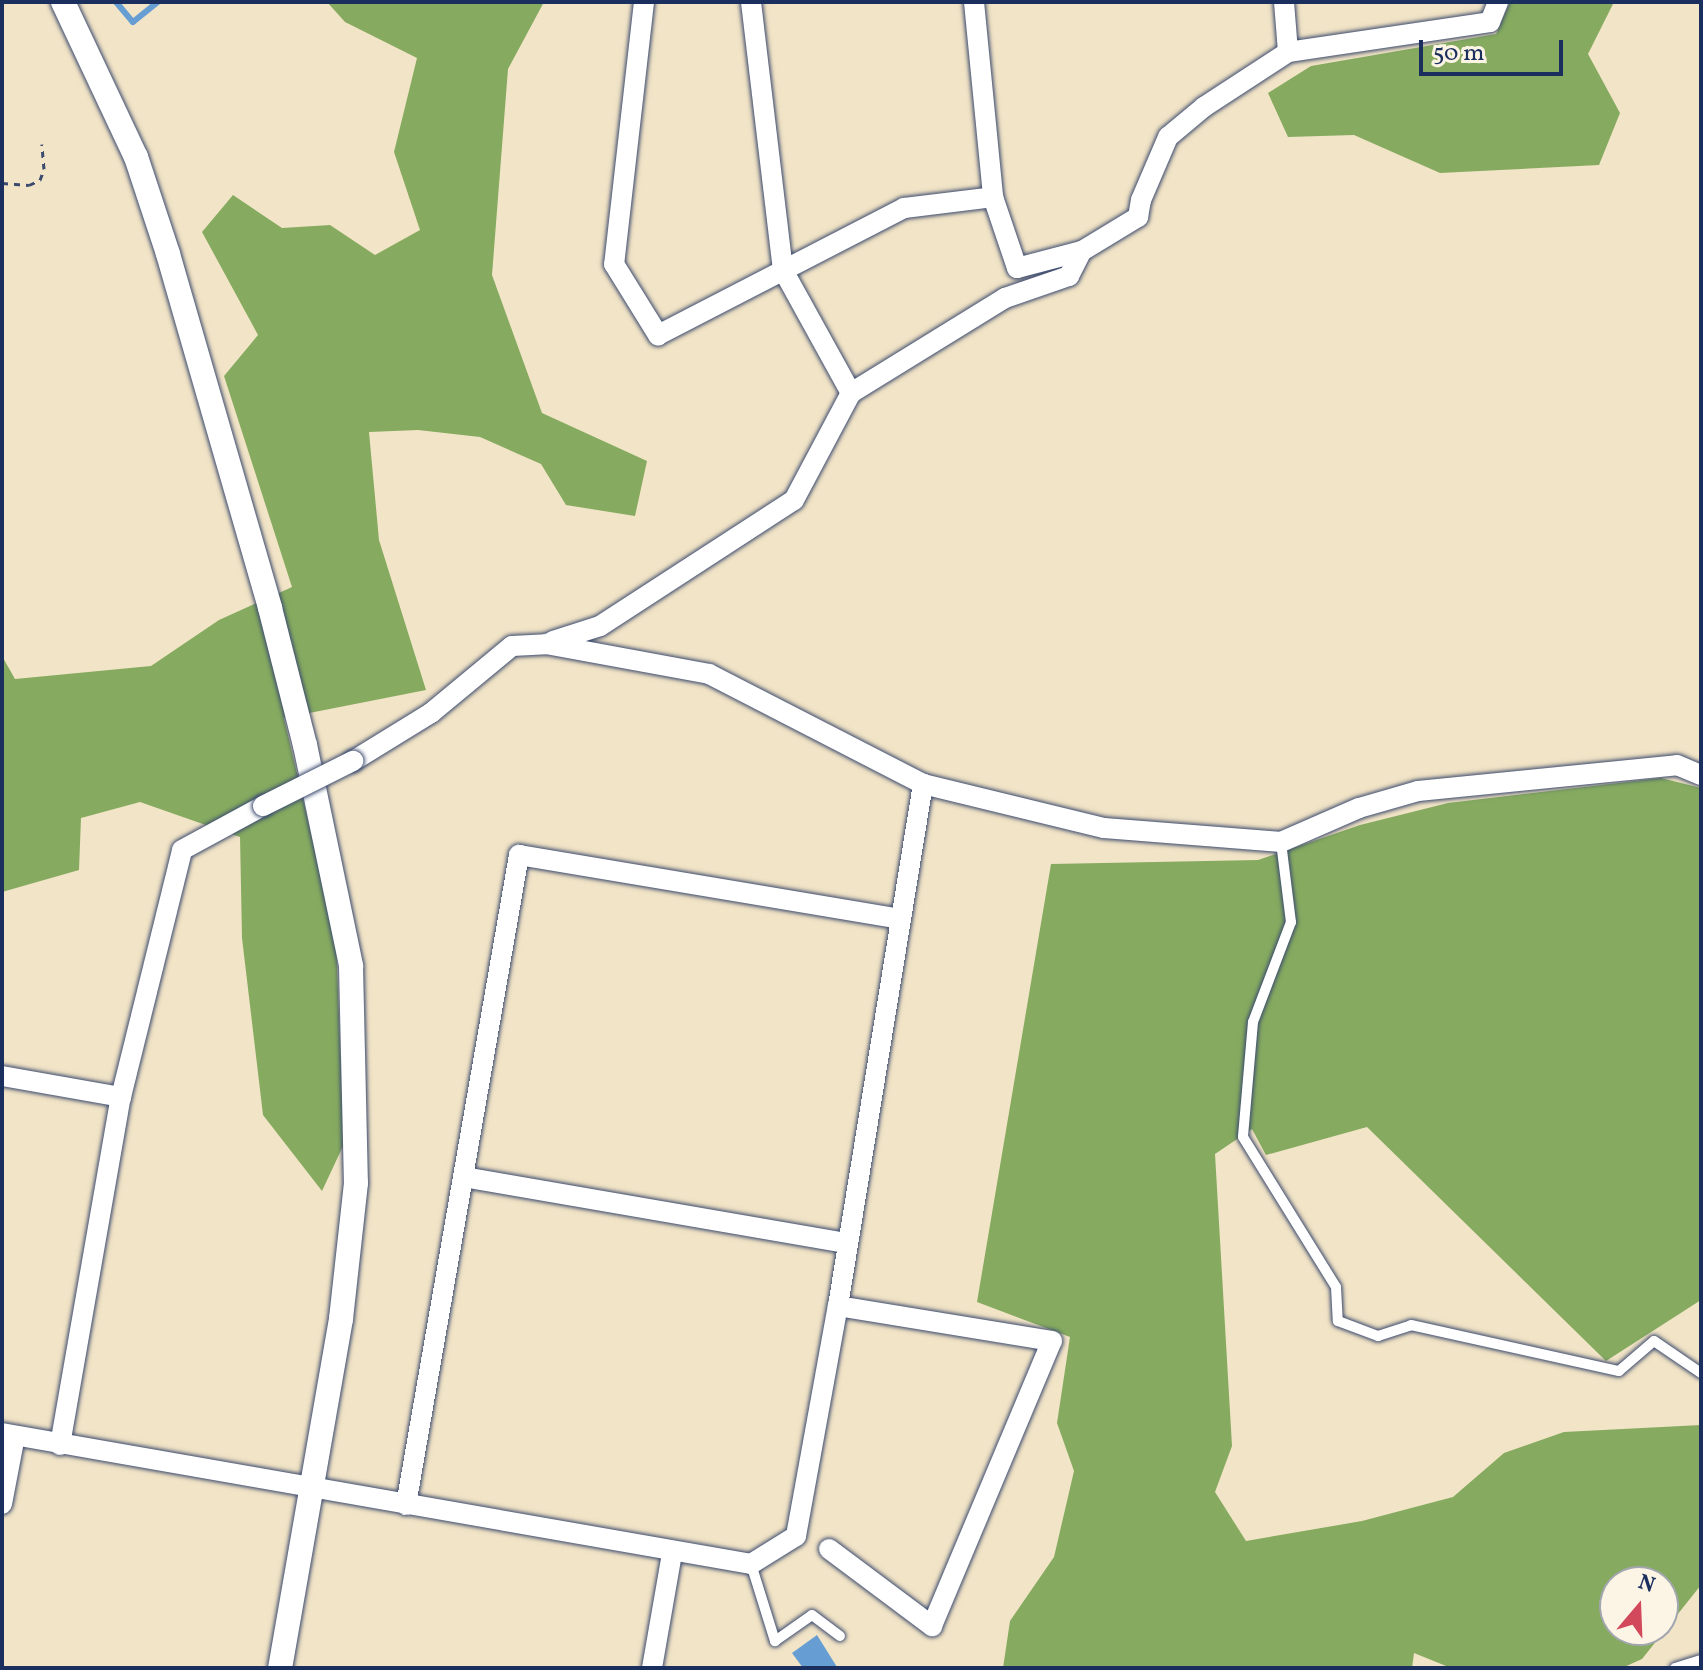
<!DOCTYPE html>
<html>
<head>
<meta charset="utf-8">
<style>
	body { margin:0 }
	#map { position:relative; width:1703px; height:1670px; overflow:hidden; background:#f2e4c6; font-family:Vollkorn,serif }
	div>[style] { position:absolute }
	.forest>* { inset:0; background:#86ab60 }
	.water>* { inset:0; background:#669ed4 }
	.stream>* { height:6px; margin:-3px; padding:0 3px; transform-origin:3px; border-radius:3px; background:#669ed4 }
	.path>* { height:3px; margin-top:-1.5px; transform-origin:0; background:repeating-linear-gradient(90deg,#3b4a6e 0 6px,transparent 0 12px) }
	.roads { filter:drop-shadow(0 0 2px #3b4a6e) drop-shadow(0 0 2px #3b4a6e) }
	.service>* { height:10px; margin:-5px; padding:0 5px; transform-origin:5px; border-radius:5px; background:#fff }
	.minor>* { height:20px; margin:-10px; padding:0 10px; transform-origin:10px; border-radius:10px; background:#fff }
	.tertiary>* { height:24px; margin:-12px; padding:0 12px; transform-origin:12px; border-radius:12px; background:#fff }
	.bridges { filter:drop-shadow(0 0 2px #3b4a6e) drop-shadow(0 0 2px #3b4a6e) }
	.minor-bridge>* { height:20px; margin:-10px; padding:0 10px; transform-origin:10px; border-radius:10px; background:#fff }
	span { translate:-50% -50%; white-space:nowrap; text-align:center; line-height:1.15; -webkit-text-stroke:8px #fcf5e5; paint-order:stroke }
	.frame { position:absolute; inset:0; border:4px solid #1b2f5e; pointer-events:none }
	.north { position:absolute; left:1599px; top:1566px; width:80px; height:80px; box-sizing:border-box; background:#fcf5e5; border:2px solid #a2a6af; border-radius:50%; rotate:19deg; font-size:22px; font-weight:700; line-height:32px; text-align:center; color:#1b2f5e }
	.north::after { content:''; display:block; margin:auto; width:28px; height:36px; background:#d1495b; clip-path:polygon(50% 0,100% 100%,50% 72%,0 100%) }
	.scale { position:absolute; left:1419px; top:40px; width:144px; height:36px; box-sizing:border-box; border:4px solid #1b2f5e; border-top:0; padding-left:10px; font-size:24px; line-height:28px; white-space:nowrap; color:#1b2f5e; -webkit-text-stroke:6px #fcf5e5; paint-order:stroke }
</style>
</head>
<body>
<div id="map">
	<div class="forest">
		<i style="clip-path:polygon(327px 2px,544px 2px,508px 69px,492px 275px,542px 413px,647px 461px,635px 516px,566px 505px,541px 464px,480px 437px,418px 430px,369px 432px,379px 540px,426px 690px,284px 718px,336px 940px,344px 1144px,322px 1191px,263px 1115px,242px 938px,240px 837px,140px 802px,81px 818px,79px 870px,2px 892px,2px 656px,15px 679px,151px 666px,219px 620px,292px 587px,224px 376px,258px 335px,202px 232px,233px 195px,282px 228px,330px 225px,375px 255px,420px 230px,394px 152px,417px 58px,345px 22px)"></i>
		<i style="clip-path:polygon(1510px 2px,1614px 2px,1588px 54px,1620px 113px,1599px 165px,1440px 173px,1354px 135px,1288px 137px,1268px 93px,1311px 66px,1496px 34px)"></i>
		<i style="clip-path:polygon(evenodd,1661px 778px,1701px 788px,1701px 1300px,1606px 1361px,1367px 1127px,1266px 1155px,1252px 1129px,1215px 1154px,1232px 1446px,1215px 1492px,1246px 1541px,1362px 1521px,1453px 1497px,1504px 1453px,1564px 1432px,1701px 1425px,1701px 1585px,1642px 1659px,1622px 1668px,1451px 1668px,1414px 1653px,1412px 1668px,1003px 1668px,1010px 1621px,1054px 1557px,1074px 1471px,1057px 1423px,1070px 1337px,977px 1302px,1051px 864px,1258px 860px,1360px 825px,1448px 803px,1661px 778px,1615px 1582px,1663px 1582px,1663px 1630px,1615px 1630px,1615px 1582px)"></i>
	</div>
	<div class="water">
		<i style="clip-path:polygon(817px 1635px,837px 1667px,836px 1668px,803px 1668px,792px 1653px)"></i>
	</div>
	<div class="stream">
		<i style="left:116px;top:2px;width:26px;rotate:50deg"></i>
		<i style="left:133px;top:22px;width:32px;rotate:-39deg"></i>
	</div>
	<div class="path">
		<i style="left:2px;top:183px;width:27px;rotate:4deg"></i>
		<i style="left:29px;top:185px;width:12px;rotate:-24deg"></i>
		<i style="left:40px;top:180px;width:12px;rotate:-70deg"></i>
		<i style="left:44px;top:169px;width:25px;rotate:-95deg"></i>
	</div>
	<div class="roads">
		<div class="service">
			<i style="left:1281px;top:842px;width:81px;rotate:82.9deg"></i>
			<i style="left:1291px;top:922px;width:107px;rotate:110.8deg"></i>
			<i style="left:1253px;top:1022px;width:115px;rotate:95deg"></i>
			<i style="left:1243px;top:1137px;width:176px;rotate:58.2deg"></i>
			<i style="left:1336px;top:1287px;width:34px;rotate:87deg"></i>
			<i style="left:1338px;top:1321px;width:43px;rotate:20.6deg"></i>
			<i style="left:1378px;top:1336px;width:35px;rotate:-18deg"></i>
			<i style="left:1411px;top:1325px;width:213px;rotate:12.5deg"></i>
			<i style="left:1619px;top:1371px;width:46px;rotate:-40.6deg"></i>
			<i style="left:1654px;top:1341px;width:57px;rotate:34.2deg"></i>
			<i style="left:751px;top:1564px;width:81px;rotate:72.7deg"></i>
			<i style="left:775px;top:1641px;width:45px;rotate:-35.1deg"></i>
			<i style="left:812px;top:1615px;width:35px;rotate:37deg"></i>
			<i style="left:1675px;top:1668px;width:27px;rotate:-17deg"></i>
		</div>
		<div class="minor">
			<i style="left:644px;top:2px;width:264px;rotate:96.5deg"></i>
			<i style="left:614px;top:264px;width:84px;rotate:58.2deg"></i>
			<i style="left:658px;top:335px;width:277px;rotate:-27.3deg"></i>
			<i style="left:904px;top:208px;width:90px;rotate:-7deg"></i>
			<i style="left:751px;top:2px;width:270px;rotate:83.2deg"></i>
			<i style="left:783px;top:270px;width:141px;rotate:61.1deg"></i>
			<i style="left:974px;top:2px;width:196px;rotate:84.4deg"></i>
			<i style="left:993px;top:197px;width:75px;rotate:71.3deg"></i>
			<i style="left:1017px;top:268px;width:67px;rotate:-14.7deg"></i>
			<i style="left:1082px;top:251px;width:66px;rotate:-31.3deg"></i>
			<i style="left:1138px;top:217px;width:17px;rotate:-80deg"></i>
			<i style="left:1141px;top:200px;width:69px;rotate:-66.8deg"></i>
			<i style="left:1168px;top:137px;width:47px;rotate:-39.8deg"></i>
			<i style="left:1204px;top:107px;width:100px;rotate:-33.2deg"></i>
			<i style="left:1288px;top:52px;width:204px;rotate:-8.4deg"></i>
			<i style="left:1490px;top:22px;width:22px;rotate:-68deg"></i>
			<i style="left:1284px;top:2px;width:50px;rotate:85.4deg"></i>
			<i style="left:553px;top:641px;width:49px;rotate:-17.7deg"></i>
			<i style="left:600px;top:626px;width:231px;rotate:-33deg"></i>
			<i style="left:794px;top:500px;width:121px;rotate:-62deg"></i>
			<i style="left:851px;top:393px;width:181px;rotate:-31.7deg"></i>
			<i style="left:1005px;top:298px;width:68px;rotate:-19deg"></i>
			<i style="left:1069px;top:276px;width:28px;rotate:-63deg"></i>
			<i style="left:353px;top:761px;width:92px;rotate:-31.6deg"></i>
			<i style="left:431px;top:713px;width:105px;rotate:-39.6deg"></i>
			<i style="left:512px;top:646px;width:34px;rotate:-3deg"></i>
			<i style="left:546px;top:644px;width:166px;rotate:10.4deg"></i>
			<i style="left:709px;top:674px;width:241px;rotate:27.2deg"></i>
			<i style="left:923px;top:784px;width:186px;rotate:13.7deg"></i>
			<i style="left:1104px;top:828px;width:178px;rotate:4.5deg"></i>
			<i style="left:1281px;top:842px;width:85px;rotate:-23.6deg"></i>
			<i style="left:1359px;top:808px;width:61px;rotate:-16.1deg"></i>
			<i style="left:1418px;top:791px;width:260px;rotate:-5.7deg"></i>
			<i style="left:1677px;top:765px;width:26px;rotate:23deg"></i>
			<i style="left:2px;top:1076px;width:121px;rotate:10deg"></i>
			<i style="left:464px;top:1177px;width:387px;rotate:9.8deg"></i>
			<i style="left:2px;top:1433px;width:760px;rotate:9.92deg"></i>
			<i style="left:751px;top:1564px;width:53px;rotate:-31.9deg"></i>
			<i style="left:796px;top:1536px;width:234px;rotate:-79.7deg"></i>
			<i style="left:838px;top:1306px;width:529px;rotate:-80.75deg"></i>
			<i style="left:60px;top:1445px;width:353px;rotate:-80.1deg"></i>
			<i style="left:121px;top:1097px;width:254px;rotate:-76.1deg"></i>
			<i style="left:182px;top:850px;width:92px;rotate:-28.5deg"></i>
			<i style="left:2px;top:1504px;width:69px;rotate:-79.2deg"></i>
			<i style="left:406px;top:1505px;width:660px;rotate:-80.14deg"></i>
			<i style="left:519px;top:855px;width:387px;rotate:9.5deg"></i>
			<i style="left:829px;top:1549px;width:129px;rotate:36.8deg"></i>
			<i style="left:932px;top:1626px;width:309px;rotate:-67.2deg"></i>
			<i style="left:1052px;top:1341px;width:217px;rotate:-170.7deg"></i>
			<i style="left:652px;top:1668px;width:117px;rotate:-80.1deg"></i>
		</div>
		<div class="tertiary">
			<i style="left:63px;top:2px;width:171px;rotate:64.8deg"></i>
			<i style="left:136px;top:157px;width:102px;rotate:71.7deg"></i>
			<i style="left:168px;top:254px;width:368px;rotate:73.9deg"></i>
			<i style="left:270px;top:608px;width:141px;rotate:75.7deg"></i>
			<i style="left:305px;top:745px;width:226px;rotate:78.2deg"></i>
			<i style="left:351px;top:966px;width:217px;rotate:88.7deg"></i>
			<i style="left:356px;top:1183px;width:137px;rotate:96.3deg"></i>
			<i style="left:341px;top:1319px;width:354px;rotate:99.9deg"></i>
		</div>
	</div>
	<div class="bridges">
		<div class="minor-bridge">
			<i style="left:263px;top:806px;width:101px;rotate:-26.6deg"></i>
		</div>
	</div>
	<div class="frame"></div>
	<div class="north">N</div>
	<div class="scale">50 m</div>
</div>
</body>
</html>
